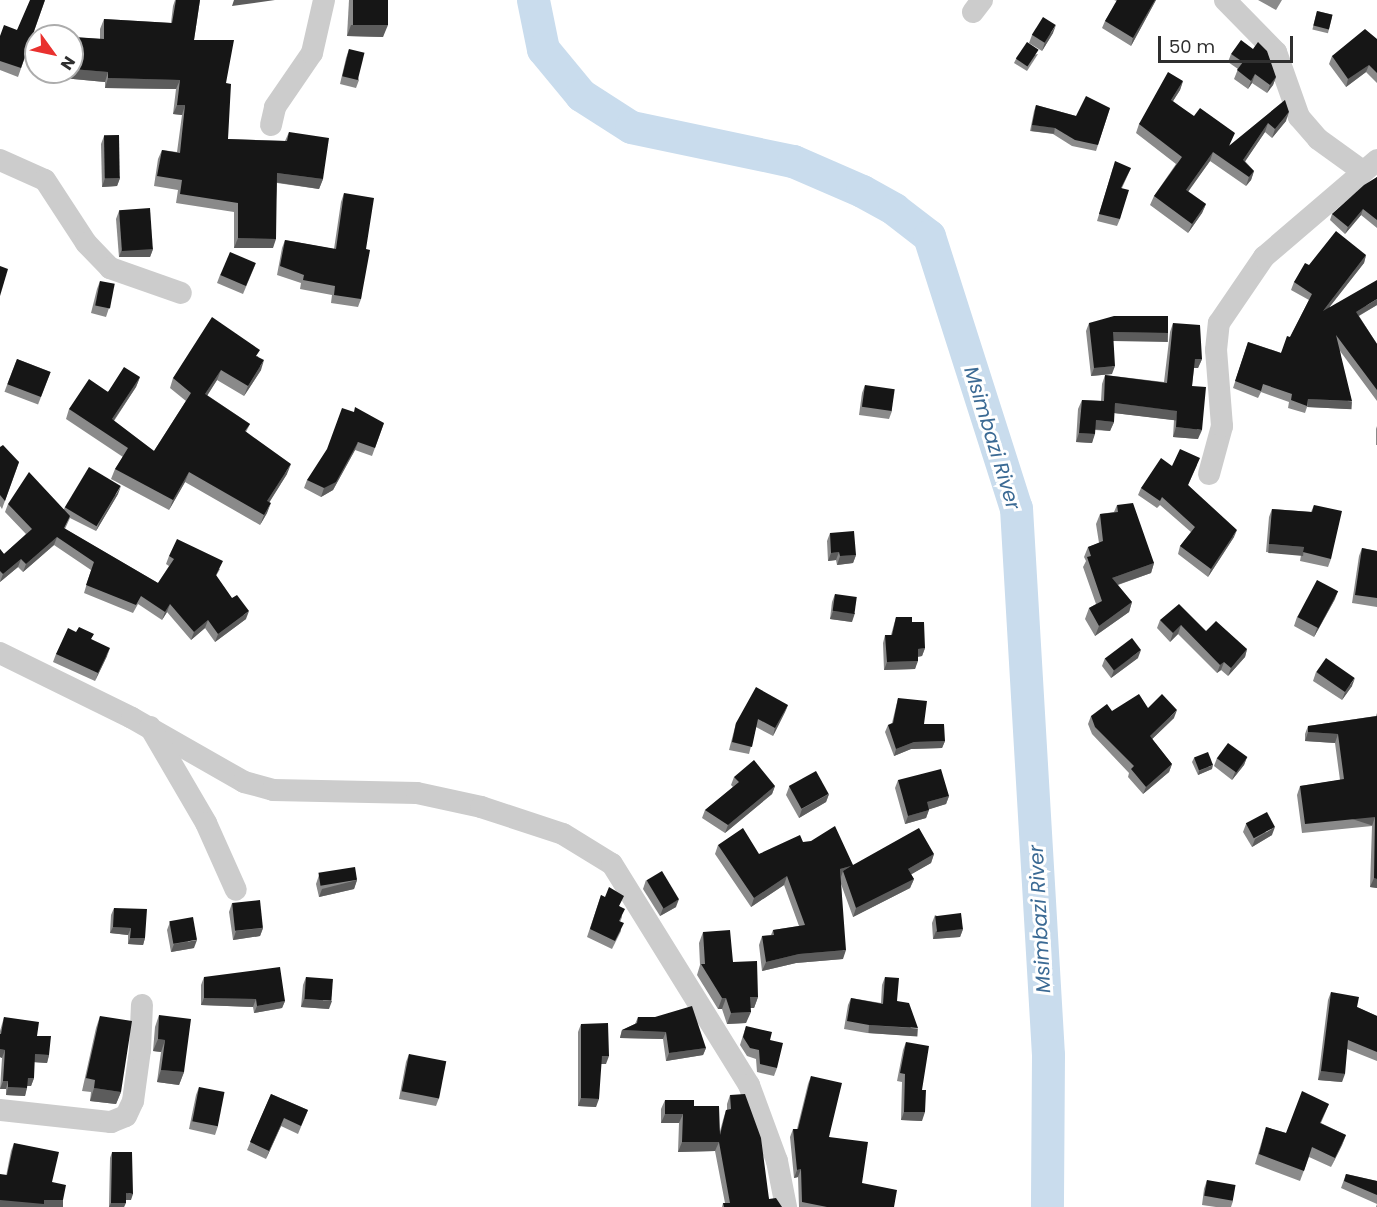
<!DOCTYPE html>
<html>
<head>
<meta charset="utf-8">
<style>
	body { margin:0 }
	#map { position:relative; width:1377px; height:1207px; overflow:hidden; background:#fff; font-family:Poppins,sans-serif }
	div>[style] { position:absolute }
	.river>* { height:33px; margin:-16.5px; padding:0 16.5px; transform-origin:16.5px; border-radius:16.5px; background:#c9dced }
	.minor>* { height:22px; margin:-11px; padding:0 11px; transform-origin:11px; border-radius:11px; background:#ccc }
	.wall>* { inset:0; background:#8a8a8a; transform-origin:0 0 }
	.shaded-wall>* { inset:0; background:#5c5c5c; transform-origin:0 0 }
	.building>* { inset:0; background:#161616; transform-origin:0 0 }
	span { translate:-50% -50%; white-space:nowrap; text-align:center; line-height:1.15; -webkit-text-stroke:6px #fff; paint-order:stroke }
	.water-label { font-size:20px; color:#3b6a94; font-style:italic }
	.north { position:absolute; left:24px; top:24px; width:60px; height:60px; box-sizing:border-box; background:#fff; border:2px solid #acacac; border-radius:50%; rotate:123deg; font-size:16px; font-weight:700; line-height:24px; text-align:center; color:#2f2f2f }
	.north::after { content:''; display:block; margin:auto; width:21px; height:27px; background:#e9312f; clip-path:polygon(50% 0,100% 100%,50% 72%,0 100%) }
	.scale { position:absolute; left:1158px; top:36px; width:135px; height:27px; box-sizing:border-box; border:3px solid #2f2f2f; border-top:0; padding-left:8px; font-size:18px; line-height:21px; white-space:nowrap; color:#2f2f2f; -webkit-text-stroke:4px #fff; paint-order:stroke }
</style>
</head>
<body>
<div id="map">
	<div class="river">
		<i style="left:533px;top:0;width:50px;rotate:78.5deg"></i>
		<i style="left:543px;top:49px;width:60px;rotate:50.4deg"></i>
		<i style="left:581px;top:95px;width:59px;rotate:32.6deg"></i>
		<i style="left:631px;top:127px;width:166px;rotate:11.9deg"></i>
		<i style="left:793px;top:161px;width:75px;rotate:23.5deg"></i>
		<i style="left:862px;top:191px;width:37px;rotate:29deg"></i>
		<i style="left:894px;top:209px;width:44px;rotate:37.6deg"></i>
		<i style="left:929px;top:236px;width:286px;rotate:72.3deg"></i>
		<i style="left:1016px;top:508px;width:548px;rotate:86.65deg"></i>
		<i style="left:1048px;top:1055px;width:152px;rotate:90.4deg"></i>
	</div>
	<div class="minor">
		<i style="left:1225px;top:0;width:73px;rotate:45.6deg"></i>
		<i style="left:1276px;top:52px;width:69px;rotate:70.5deg"></i>
		<i style="left:1299px;top:117px;width:29px;rotate:49deg"></i>
		<i style="left:1318px;top:139px;width:53px;rotate:35.8deg"></i>
		<i style="left:973px;top:12px;width:15px;rotate:-53deg"></i>
		<i style="left:271px;top:125px;width:18px;rotate:-77deg"></i>
		<i style="left:275px;top:107px;width:65px;rotate:-55.6deg"></i>
		<i style="left:312px;top:53px;width:54px;rotate:-77.2deg"></i>
		<i style="left:0;top:160px;width:49px;rotate:24deg"></i>
		<i style="left:45px;top:180px;width:75px;rotate:56.9deg"></i>
		<i style="left:86px;top:243px;width:35px;rotate:46deg"></i>
		<i style="left:110px;top:268px;width:75px;rotate:19.4deg"></i>
		<i style="left:1209px;top:474px;width:50px;rotate:-74.8deg"></i>
		<i style="left:1222px;top:426px;width:76px;rotate:-94.5deg"></i>
		<i style="left:1216px;top:350px;width:27px;rotate:-84deg"></i>
		<i style="left:1219px;top:323px;width:80px;rotate:-55.7deg"></i>
		<i style="left:1264px;top:257px;width:149px;rotate:-40.6deg"></i>
		<i style="left:0;top:653px;width:147px;rotate:26.2deg"></i>
		<i style="left:132px;top:718px;width:129px;rotate:29.7deg"></i>
		<i style="left:244px;top:782px;width:30px;rotate:15deg"></i>
		<i style="left:273px;top:790px;width:144px;rotate:1.2deg"></i>
		<i style="left:417px;top:793px;width:66px;rotate:12.3deg"></i>
		<i style="left:481px;top:807px;width:86px;rotate:18.2deg"></i>
		<i style="left:563px;top:834px;width:57px;rotate:31.5deg"></i>
		<i style="left:612px;top:864px;width:260px;rotate:58.2deg"></i>
		<i style="left:749px;top:1085px;width:81px;rotate:69.8deg"></i>
		<i style="left:777px;top:1161px;width:47px;rotate:78.9deg"></i>
		<i style="left:150px;top:727px;width:111px;rotate:59.7deg"></i>
		<i style="left:206px;top:823px;width:73px;rotate:65.9deg"></i>
		<i style="left:0;top:1110px;width:112px;rotate:6.2deg"></i>
		<i style="left:111px;top:1122px;width:16px;rotate:-22deg"></i>
		<i style="left:126px;top:1116px;width:17px;rotate:-65deg"></i>
		<i style="left:133px;top:1101px;width:51px;rotate:-82.2deg"></i>
		<i style="left:140px;top:1050px;width:45px;rotate:-87.5deg"></i>
	</div>
	<div class="wall">
		<i style="clip-path:polygon(45px 0,18px 77px,0 70px,0 36px,17px 30px)"></i>
		<i style="clip-path:polygon(175px 0,200px 0,194px 40px,226px 83px,228px 139px,285px 141px,289px 132px,323px 179px,319px 189px,277px 183px,273px 248px,234px 248px,234px 212px,176px 203px,178px 190px,154px 186px,158px 159px,162px 150px,177px 152px,182px 115px,173px 114px,176px 89px,105px 88px,105px 82px,52px 77px,53px 72px,72px 72px,72px 40px,73px 37px,100px 39px,100px 29px,104px 19px,171px 23px,173px 6px)"></i>
		<i style="clip-path:polygon(349px 0,388px 0,383px 37px,347px 36px)"></i>
		<i style="clip-path:polygon(1114px 0,1156px 0,1131px 46px,1102px 28px,1105px 21px,1117px 1px)"></i>
		<i style="clip-path:polygon(1258px 0,1282px 0,1276px 10px)"></i>
		<i style="left:1317px;top:11px;width:16px;height:19px;rotate:14deg"></i>
		<i style="clip-path:polygon(1053px 33px,1042px 51px,1029px 43px,1032px 35px)"></i>
		<i style="clip-path:polygon(1377px 39px,1377px 83px,1366px 72px,1346px 87px,1329px 64px,1332px 56px)"></i>
		<i style="clip-path:polygon(349px 49px,359px 80px,356px 88px,340px 84px,346px 58px)"></i>
		<i style="clip-path:polygon(1038px 54px,1027px 71px,1014px 63px,1016px 59px)"></i>
		<i style="clip-path:polygon(1231px 54px,1276px 77px,1273px 85px,1267px 93px,1252px 83px,1248px 89px,1234px 79px,1238px 69px,1228px 62px)"></i>
		<i style="clip-path:polygon(1183px 81px,1180px 90px,1173px 101px,1230px 145px,1285px 100px,1286px 121px,1272px 138px,1265px 132px,1245px 161px,1254px 171px,1251px 180px,1246px 186px,1210px 161px,1188px 191px,1206px 204px,1202px 213px,1188px 233px,1150px 205px,1154px 196px,1176px 164px,1136px 133px,1139px 124px)"></i>
		<i style="clip-path:polygon(1036px 105px,1076px 116px,1110px 108px,1096px 151px,1072px 146px,1053px 134px,1030px 131px,1034px 111px)"></i>
		<i style="clip-path:polygon(104px 136px,120px 178px,117px 186px,102px 187px,101px 144px)"></i>
		<i style="clip-path:polygon(1113px 168px,1131px 168px,1122px 188px,1120px 219px,1117px 226px,1097px 221px)"></i>
		<i style="clip-path:polygon(1377px 177px,1377px 228px,1361px 215px,1345px 234px,1330px 220px,1332px 214px)"></i>
		<i style="clip-path:polygon(344px 193px,366px 249px,361px 299px,358px 307px,331px 303px,332px 295px,300px 289px,301px 283px,277px 275px,282px 248px,285px 240px,334px 249px,341px 202px)"></i>
		<i style="clip-path:polygon(119px 211px,153px 249px,150px 257px,119px 257px,116px 219px)"></i>
		<i style="clip-path:polygon(1366px 255px,1364px 263px,1329px 307px,1377px 305px,1359px 316px,1377px 344px,1377px 401px,1340px 351px,1349px 409px,1307px 407px,1305px 413px,1288px 408px,1289px 402px,1261px 392px,1258px 398px,1233px 388px,1248px 342px,1281px 353px,1290px 337px,1309px 300px,1291px 290px,1294px 282px,1309px 265px)"></i>
		<i style="clip-path:polygon(256px 263px,243px 294px,217px 283px,220px 275px)"></i>
		<i style="clip-path:polygon(100px 281px,109px 308px,106px 317px,91px 313px,97px 289px)"></i>
		<i style="clip-path:polygon(1089px 323px,1168px 333px,1165px 341px,1113px 340px,1112px 374px,1091px 376px,1086px 331px)"></i>
		<i style="clip-path:polygon(1173px 323px,1202px 359px,1198px 368px,1194px 368px,1192px 386px,1198px 439px,1173px 437px,1174px 420px,1114px 413px,1114px 422px,1110px 431px,1095px 430px,1092px 443px,1076px 442px,1078px 409px,1082px 400px,1101px 401px,1102px 384px,1105px 375px,1164px 382px,1170px 332px)"></i>
		<i style="clip-path:polygon(258px 356px,261px 370px,244px 396px,217px 380px,207px 395px,250px 424px,246px 432px,287px 474px,269px 502px,267px 513px,260px 525px,185px 482px,169px 510px,111px 479px,115px 469px,123px 457px,66px 419px,69px 409px,140px 377px,136px 387px,114px 421px,154px 451px,186px 401px,170px 388px,173px 378px)"></i>
		<i style="left:17px;top:359px;width:36px;height:35px;rotate:21deg"></i>
		<i style="clip-path:polygon(865px 385px,892px 411px,889px 419px,859px 415px,862px 393px)"></i>
		<i style="clip-path:polygon(384px 423px,372px 456px,355px 450px,333px 490px,321px 497px,304px 488px,307px 480px)"></i>
		<i style="clip-path:polygon(1377px 426px,1377px 445px,1376px 445px,1376px 429px)"></i>
		<i style="clip-path:polygon(0 447px,19px 462px,2px 509px,0 506px)"></i>
		<i style="clip-path:polygon(1197px 465px,1188px 485px,1234px 537px,1208px 577px,1178px 554px,1180px 546px,1191px 532px,1160px 505px,1157px 508px,1138px 495px,1141px 488px,1172px 466px)"></i>
		<i style="clip-path:polygon(118px 494px,96px 531px,70px 518px,65px 529px,158px 583px,169px 566px,166px 564px,169px 556px,220px 569px,216px 576px,246px 619px,215px 642px,205px 628px,191px 640px,167px 612px,162px 620px,138px 604px,133px 613px,84px 593px,91px 570px,54px 545px,23px 572px,18px 567px,0 582px,0 549px,4px 554px,26px 534px,5px 512px,8px 504px,64px 509px,65px 507px)"></i>
		<i style="clip-path:polygon(1117px 505px,1154px 563px,1151px 573px,1118px 585px,1132px 602px,1129px 612px,1095px 636px,1085px 619px,1089px 608px,1096px 604px,1083px 567px,1086px 561px,1084px 557px,1088px 547px,1099px 543px,1096px 524px,1100px 514px,1114px 512px)"></i>
		<i style="clip-path:polygon(1314px 505px,1331px 559px,1328px 567px,1300px 561px,1301px 555px,1266px 552px,1269px 517px,1272px 509px,1311px 512px)"></i>
		<i style="clip-path:polygon(830px 533px,856px 555px,853px 563px,837px 565px,836px 560px,828px 561px,827px 541px)"></i>
		<i style="clip-path:polygon(1362px 548px,1377px 551px,1377px 607px,1352px 603px,1359px 556px)"></i>
		<i style="clip-path:polygon(835px 594px,852px 622px,830px 619px,832px 602px)"></i>
		<i style="clip-path:polygon(1335px 599px,1314px 637px,1294px 626px,1297px 617px)"></i>
		<i style="clip-path:polygon(896px 617px,912px 622px,925px 648px,922px 656px,918px 657px,915px 669px,884px 670px,883px 643px,885px 635px,891px 635px)"></i>
		<i style="clip-path:polygon(1160px 620px,1206px 631px,1247px 649px,1245px 657px,1228px 676px,1221px 670px,1217px 673px,1178px 634px,1170px 642px,1157px 628px)"></i>
		<i style="clip-path:polygon(76px 632px,92px 640px,107px 656px,95px 681px,53px 662px,56px 654px)"></i>
		<i style="clip-path:polygon(1105px 658px,1138px 658px,1111px 678px,1102px 666px)"></i>
		<i style="clip-path:polygon(1316px 672px,1352px 686px,1342px 700px,1313px 681px)"></i>
		<i style="clip-path:polygon(898px 698px,924px 724px,945px 741px,942px 748px,911px 749px,894px 756px,885px 732px,888px 725px,892px 723px)"></i>
		<i style="clip-path:polygon(788px 705px,785px 712px,773px 736px,756px 727px,749px 754px,729px 750px,736px 723px)"></i>
		<i style="clip-path:polygon(1148px 708px,1174px 718px,1152px 739px,1172px 764px,1169px 772px,1143px 794px,1128px 777px,1129px 773px,1092px 734px,1088px 724px,1091px 716px,1112px 711px)"></i>
		<i style="clip-path:polygon(1377px 713px,1377px 888px,1370px 887px,1372px 826px,1302px 833px,1297px 795px,1300px 786px,1340px 780px,1335px 743px,1305px 741px,1305px 734px,1308px 726px,1376px 716px)"></i>
		<i style="clip-path:polygon(1247px 757px,1244px 765px,1232px 780px,1214px 766px,1217px 758px)"></i>
		<i style="clip-path:polygon(1194px 758px,1212px 769px,1198px 775px,1192px 762px)"></i>
		<i style="clip-path:polygon(734px 777px,775px 786px,772px 794px,725px 833px,702px 818px,705px 810px,733px 787px,731px 785px)"></i>
		<i style="clip-path:polygon(898px 780px,949px 796px,946px 804px,929px 809px,926px 818px,905px 824px,895px 788px)"></i>
		<i style="clip-path:polygon(789px 787px,829px 794px,826px 802px,799px 818px,786px 795px)"></i>
		<i style="clip-path:polygon(1246px 824px,1272px 835px,1252px 847px,1243px 832px)"></i>
		<i style="clip-path:polygon(803px 842px,853px 865px,934px 854px,931px 863px,911px 874px,914px 879px,910px 888px,853px 917px,841px 884px,843px 959px,796px 963px,762px 971px,759px 945px,762px 936px,771px 935px,773px 930px,799px 926px,784px 885px,751px 907px,715px 854px,718px 845px,759px 854px)"></i>
		<i style="clip-path:polygon(319px 875px,357px 880px,354px 889px,319px 897px,316px 884px)"></i>
		<i style="clip-path:polygon(646px 880px,676px 907px,660px 916px,643px 889px)"></i>
		<i style="clip-path:polygon(601px 895px,620px 907px,622px 917px,620px 922px,621px 931px,612px 949px,587px 937px)"></i>
		<i style="clip-path:polygon(232px 903px,263px 928px,260px 936px,233px 940px,229px 912px)"></i>
		<i style="clip-path:polygon(114px 908px,145px 938px,143px 945px,128px 944px,128px 935px,110px 933px,111px 915px)"></i>
		<i style="clip-path:polygon(935px 915px,963px 929px,960px 937px,933px 939px,932px 923px)"></i>
		<i style="clip-path:polygon(170px 922px,194px 948px,171px 952px,167px 930px)"></i>
		<i style="clip-path:polygon(703px 932px,733px 962px,758px 997px,754px 1008px,750px 1008px,746px 1023px,727px 1024px,722px 1009px,718px 1009px,697px 975px,700px 965px,699px 943px)"></i>
		<i style="clip-path:polygon(204px 977px,285px 1001px,282px 1008px,254px 1013px,253px 1007px,201px 1005px,201px 985px)"></i>
		<i style="clip-path:polygon(306px 977px,329px 1009px,301px 1007px,303px 985px)"></i>
		<i style="clip-path:polygon(885px 977px,915px 1036px,867px 1033px,844px 1029px,848px 1005px,851px 998px,881px 1003px,882px 985px)"></i>
		<i style="clip-path:polygon(1331px 992px,1357px 1007px,1377px 1016px,1377px 1061px,1347px 1049px,1342px 1082px,1318px 1080px,1328px 1000px)"></i>
		<i style="clip-path:polygon(159px 1015px,184px 1072px,179px 1085px,157px 1082px,161px 1052px,153px 1051px,155px 1027px)"></i>
		<i style="clip-path:polygon(100px 1016px,121px 1092px,116px 1104px,90px 1101px,91px 1092px,82px 1091px,96px 1028px)"></i>
		<i style="clip-path:polygon(4px 1017px,37px 1036px,49px 1055px,47px 1063px,34px 1062px,34px 1078px,31px 1086px,27px 1086px,25px 1096px,6px 1095px,6px 1089px,0 1089px,2px 1058px,0 1057px,0 1031px)"></i>
		<i style="clip-path:polygon(638px 1017px,706px 1048px,703px 1055px,666px 1061px,663px 1039px,620px 1038px,622px 1030px,635px 1024px)"></i>
		<i style="clip-path:polygon(581px 1024px,606px 1064px,601px 1064px,596px 1107px,578px 1106px,578px 1032px)"></i>
		<i style="clip-path:polygon(746px 1026px,770px 1040px,777px 1068px,774px 1076px,757px 1072px,756px 1059px,747px 1056px,740px 1045px)"></i>
		<i style="clip-path:polygon(906px 1042px,922px 1121px,901px 1120px,902px 1082px,897px 1081px,903px 1050px)"></i>
		<i style="clip-path:polygon(409px 1054px,439px 1098px,436px 1106px,399px 1099px,406px 1062px)"></i>
		<i style="clip-path:polygon(811px 1076px,829px 1137px,862px 1183px,894px 1207px,799px 1207px,798px 1177px,794px 1178px,790px 1137px,793px 1129px,797px 1129px,808px 1084px)"></i>
		<i style="clip-path:polygon(199px 1087px,218px 1126px,215px 1135px,189px 1129px,196px 1095px)"></i>
		<i style="clip-path:polygon(271px 1094px,308px 1110px,298px 1134px,281px 1126px,266px 1159px,247px 1150px)"></i>
		<i style="clip-path:polygon(730px 1095px,769px 1199px,782px 1207px,722px 1207px,723px 1203px,725px 1203px,715px 1151px,678px 1152px,679px 1123px,661px 1123px,661px 1109px,665px 1100px,694px 1106px,720px 1131px,723px 1120px,726px 1110px,727px 1110px,727px 1104px)"></i>
		<i style="clip-path:polygon(1329px 1104px,1321px 1123px,1346px 1135px,1342px 1145px,1331px 1167px,1309px 1157px,1300px 1181px,1255px 1164px,1266px 1127px,1286px 1133px)"></i>
		<i style="clip-path:polygon(14px 1143px,52px 1182px,63px 1200px,61px 1207px,0 1207px,11px 1151px)"></i>
		<i style="clip-path:polygon(112px 1152px,131px 1200px,126px 1200px,124px 1207px,109px 1207px,110px 1158px)"></i>
		<i style="clip-path:polygon(1346px 1174px,1377px 1181px,1377px 1207px,1376px 1207px,1377px 1204px,1341px 1188px)"></i>
		<i style="clip-path:polygon(1207px 1180px,1233px 1201px,1231px 1207px,1216px 1207px,1202px 1205px,1204px 1189px)"></i>
	</div>
	<div class="shaded-wall">
		<i style="clip-path:polygon(234px 0,275px 0,232px 6px)"></i>
		<i style="clip-path:polygon(1155px 0,1156px 0,1131px 46px,1133px 38px)"></i>
		<i style="clip-path:polygon(351px 25px,388px 25px,383px 37px,347px 36px)"></i>
		<i style="clip-path:polygon(1056px 25px,1053px 33px,1042px 51px,1045px 42px)"></i>
		<i style="clip-path:polygon(1369px 65px,1366px 72px,1346px 87px,1348px 79px)"></i>
		<i style="clip-path:polygon(72px 69px,108px 72px,105px 82px,52px 77px,54px 72px,72px 72px)"></i>
		<i style="clip-path:polygon(1255px 74px,1252px 83px,1248px 89px,1251px 81px)"></i>
		<i style="clip-path:polygon(1276px 77px,1273px 85px,1267px 93px,1270px 85px)"></i>
		<i style="clip-path:polygon(108px 78px,180px 80px,176px 89px,105px 88px)"></i>
		<i style="clip-path:polygon(1183px 81px,1180px 90px,1168px 109px,1171px 100px)"></i>
		<i style="clip-path:polygon(177px 105px,185px 105px,182px 115px,173px 114px)"></i>
		<i style="clip-path:polygon(1289px 112px,1286px 121px,1272px 138px,1275px 129px)"></i>
		<i style="clip-path:polygon(1268px 123px,1265px 132px,1240px 169px,1243px 160px)"></i>
		<i style="left:1032px;top:125px;width:23px;height:6px;rotate:7deg"></i>
		<i style="clip-path:polygon(1213px 152px,1210px 161px,1183px 199px,1186px 190px)"></i>
		<i style="clip-path:polygon(1254px 171px,1251px 180px,1246px 186px,1249px 177px)"></i>
		<i style="clip-path:polygon(277px 173px,323px 179px,319px 189px,274px 182px)"></i>
		<i style="clip-path:polygon(105px 178px,120px 178px,117px 186px,102px 187px)"></i>
		<i style="clip-path:polygon(1206px 204px,1202px 213px,1188px 233px,1192px 224px)"></i>
		<i style="clip-path:polygon(1363px 209px,1361px 215px,1345px 234px,1348px 227px)"></i>
		<i style="clip-path:polygon(238px 238px,276px 239px,273px 248px,234px 248px)"></i>
		<i style="clip-path:polygon(122px 249px,153px 249px,150px 257px,119px 257px)"></i>
		<i style="clip-path:polygon(1366px 255px,1364px 263px,1321px 318px,1323px 311px)"></i>
		<i style="clip-path:polygon(1377px 299px,1377px 305px,1353px 319px,1356px 312px)"></i>
		<i style="left:1113px;top:332px;width:55px;height:9px;rotate:1deg"></i>
		<i style="clip-path:polygon(1195px 359px,1202px 359px,1198px 368px,1192px 368px)"></i>
		<i style="clip-path:polygon(264px 360px,261px 370px,244px 396px,248px 386px)"></i>
		<i style="clip-path:polygon(1115px 366px,1112px 374px,1091px 376px,1094px 368px)"></i>
		<i style="clip-path:polygon(221px 370px,217px 380px,202px 404px,205px 394px)"></i>
		<i style="clip-path:polygon(140px 377px,136px 387px,108px 429px,112px 419px)"></i>
		<i style="left:1308px;top:399px;width:44px;height:8px;rotate:3deg"></i>
		<i style="left:1115px;top:403px;width:63px;height:10px;rotate:7deg"></i>
		<i style="clip-path:polygon(1096px 420px,1114px 422px,1110px 431px,1093px 429px)"></i>
		<i style="clip-path:polygon(1176px 427px,1202px 430px,1198px 439px,1173px 437px)"></i>
		<i style="clip-path:polygon(1079px 433px,1095px 434px,1092px 443px,1076px 442px)"></i>
		<i style="clip-path:polygon(358px 442px,355px 450px,333px 490px,321px 497px,324px 488px)"></i>
		<i style="clip-path:polygon(291px 464px,287px 474px,264px 511px,267px 501px)"></i>
		<i style="clip-path:polygon(189px 472px,185px 482px,169px 510px,173px 500px)"></i>
		<i style="clip-path:polygon(121px 486px,118px 494px,96px 531px,99px 523px)"></i>
		<i style="clip-path:polygon(271px 503px,267px 513px,260px 525px,264px 515px)"></i>
		<i style="clip-path:polygon(1237px 530px,1234px 537px,1208px 577px,1211px 569px)"></i>
		<i style="clip-path:polygon(57px 537px,54px 545px,23px 572px,26px 564px)"></i>
		<i style="left:1269px;top:544px;width:35px;height:9px;rotate:5deg"></i>
		<i style="clip-path:polygon(839px 552px,836px 560px,828px 561px,831px 553px)"></i>
		<i style="clip-path:polygon(856px 555px,853px 563px,837px 565px,840px 556px)"></i>
		<i style="clip-path:polygon(21px 559px,18px 567px,0 582px,3px 574px)"></i>
		<i style="clip-path:polygon(1154px 563px,1151px 573px,1108px 588px,1112px 578px)"></i>
		<i style="clip-path:polygon(1338px 591px,1335px 599px,1314px 637px,1317px 628px)"></i>
		<i style="clip-path:polygon(1132px 602px,1129px 612px,1095px 636px,1099px 626px)"></i>
		<i style="clip-path:polygon(170px 604px,167px 612px,162px 620px,165px 612px)"></i>
		<i style="clip-path:polygon(249px 611px,246px 619px,215px 642px,218px 634px)"></i>
		<i style="clip-path:polygon(833px 611px,855px 613px,852px 622px,830px 619px)"></i>
		<i style="clip-path:polygon(208px 620px,205px 628px,191px 640px,194px 632px)"></i>
		<i style="clip-path:polygon(1181px 625px,1178px 634px,1170px 642px,1173px 633px)"></i>
		<i style="clip-path:polygon(110px 648px,107px 656px,95px 681px,98px 673px)"></i>
		<i style="clip-path:polygon(925px 648px,922px 656px,915px 657px,918px 649px)"></i>
		<i style="clip-path:polygon(1247px 649px,1245px 657px,1228px 676px,1231px 668px)"></i>
		<i style="clip-path:polygon(1141px 650px,1138px 658px,1111px 678px,1114px 670px)"></i>
		<i style="clip-path:polygon(918px 661px,915px 669px,884px 670px,887px 662px)"></i>
		<i style="clip-path:polygon(1224px 662px,1221px 670px,1217px 673px,1220px 665px)"></i>
		<i style="clip-path:polygon(1355px 678px,1352px 686px,1342px 700px,1345px 692px)"></i>
		<i style="clip-path:polygon(788px 705px,785px 712px,773px 736px,775px 728px)"></i>
		<i style="clip-path:polygon(1177px 710px,1174px 718px,1147px 744px,1150px 736px)"></i>
		<i style="clip-path:polygon(1308px 732px,1338px 734px,1335px 743px,1305px 741px)"></i>
		<i style="clip-path:polygon(945px 741px,942px 748px,911px 749px,894px 756px,896px 749px,914px 742px)"></i>
		<i style="clip-path:polygon(1247px 757px,1244px 765px,1232px 780px,1235px 772px)"></i>
		<i style="clip-path:polygon(1172px 764px,1169px 772px,1143px 794px,1146px 787px)"></i>
		<i style="clip-path:polygon(1213px 765px,1212px 769px,1198px 775px,1199px 771px)"></i>
		<i style="clip-path:polygon(775px 786px,772px 794px,725px 833px,728px 825px)"></i>
		<i style="clip-path:polygon(829px 794px,826px 802px,799px 818px,802px 809px)"></i>
		<i style="clip-path:polygon(949px 796px,946px 804px,924px 811px,927px 802px)"></i>
		<i style="clip-path:polygon(929px 810px,926px 818px,905px 824px,908px 816px)"></i>
		<i style="left:1375px;top:817px;width:9px;height:70px;rotate:108deg"></i>
		<i style="clip-path:polygon(1275px 827px,1272px 835px,1252px 847px,1255px 839px)"></i>
		<i style="clip-path:polygon(934px 854px,931px 863px,905px 878px,908px 869px)"></i>
		<i style="clip-path:polygon(851px 866px,843px 871px,841px 877px,840px 869px)"></i>
		<i style="clip-path:polygon(787px 876px,784px 885px,751px 907px,754px 898px)"></i>
		<i style="clip-path:polygon(1374px 878px,1377px 879px,1377px 888px,1370px 887px)"></i>
		<i style="clip-path:polygon(914px 879px,910px 888px,853px 917px,856px 908px)"></i>
		<i style="clip-path:polygon(357px 880px,354px 889px,319px 897px,322px 889px)"></i>
		<i style="clip-path:polygon(679px 899px,676px 907px,660px 916px,663px 908px)"></i>
		<i style="clip-path:polygon(113px 927px,131px 928px,128px 935px,110px 933px)"></i>
		<i style="clip-path:polygon(263px 928px,260px 936px,233px 940px,236px 931px)"></i>
		<i style="clip-path:polygon(963px 929px,960px 937px,933px 939px,936px 931px)"></i>
		<i style="clip-path:polygon(130px 938px,145px 938px,143px 945px,128px 944px)"></i>
		<i style="clip-path:polygon(197px 940px,194px 948px,171px 952px,174px 944px)"></i>
		<i style="clip-path:polygon(846px 950px,843px 959px,796px 963px,762px 971px,766px 962px,799px 954px)"></i>
		<i style="clip-path:polygon(750px 997px,758px 997px,754px 1008px,746px 1008px)"></i>
		<i style="clip-path:polygon(204px 998px,256px 999px,253px 1007px,201px 1005px)"></i>
		<i style="clip-path:polygon(722px 998px,726px 998px,722px 1009px,718px 1009px)"></i>
		<i style="clip-path:polygon(304px 999px,332px 1001px,329px 1009px,301px 1007px)"></i>
		<i style="clip-path:polygon(285px 1001px,282px 1008px,254px 1013px,257px 1006px)"></i>
		<i style="clip-path:polygon(751px 1012px,746px 1023px,727px 1024px,731px 1013px)"></i>
		<i style="left:869px;top:1025px;width:49px;height:8px;rotate:4deg"></i>
		<i style="clip-path:polygon(622px 1030px,666px 1032px,663px 1039px,620px 1038px)"></i>
		<i style="clip-path:polygon(158px 1039px,165px 1040px,161px 1052px,153px 1051px)"></i>
		<i style="clip-path:polygon(706px 1048px,703px 1055px,666px 1061px,669px 1053px)"></i>
		<i style="clip-path:polygon(0 1049px,5px 1050px,2px 1058px,0 1057px)"></i>
		<i style="clip-path:polygon(35px 1054px,49px 1055px,47px 1063px,32px 1062px)"></i>
		<i style="clip-path:polygon(602px 1056px,609px 1056px,606px 1064px,599px 1064px)"></i>
		<i style="clip-path:polygon(161px 1070px,184px 1072px,179px 1085px,157px 1082px)"></i>
		<i style="clip-path:polygon(1321px 1071px,1345px 1074px,1342px 1082px,1318px 1080px)"></i>
		<i style="clip-path:polygon(28px 1078px,34px 1078px,31px 1086px,25px 1086px)"></i>
		<i style="clip-path:polygon(3px 1081px,8px 1081px,6px 1089px,0 1089px)"></i>
		<i style="clip-path:polygon(8px 1087px,27px 1088px,25px 1096px,6px 1095px)"></i>
		<i style="clip-path:polygon(94px 1088px,121px 1092px,116px 1104px,90px 1101px)"></i>
		<i style="clip-path:polygon(581px 1098px,599px 1099px,596px 1107px,578px 1106px)"></i>
		<i style="clip-path:polygon(904px 1112px,925px 1112px,922px 1121px,901px 1120px)"></i>
		<i style="clip-path:polygon(665px 1114px,683px 1114px,679px 1123px,661px 1123px)"></i>
		<i style="clip-path:polygon(284px 1118px,281px 1126px,266px 1159px,269px 1151px)"></i>
		<i style="clip-path:polygon(1346px 1135px,1342px 1145px,1331px 1167px,1335px 1158px)"></i>
		<i style="clip-path:polygon(682px 1142px,719px 1142px,715px 1151px,678px 1152px)"></i>
		<i style="clip-path:polygon(801px 1169px,798px 1177px,794px 1178px,797px 1170px)"></i>
		<i style="clip-path:polygon(126px 1193px,133px 1194px,131px 1200px,123px 1200px)"></i>
		<i style="left:0;top:1200px;width:63px;height:7px"></i>
		<i style="clip-path:polygon(111px 1203px,126px 1203px,124px 1207px,109px 1207px)"></i>
	</div>
	<div class="building">
		<i style="clip-path:polygon(30px 0,45px 0,21px 68px,0 61px,0 36px,4px 25px,17px 30px)"></i>
		<i style="clip-path:polygon(176px 0,200px 0,194px 40px,234px 40px,226px 83px,231px 84px,228px 139px,287px 141px,289px 132px,329px 138px,323px 179px,277px 173px,276px 239px,238px 238px,238px 203px,180px 194px,182px 180px,157px 176px,162px 150px,180px 153px,185px 105px,177px 105px,180px 80px,108px 78px,108px 72px,72px 69px,72px 44px,73px 37px,104px 39px,104px 19px,172px 23px)"></i>
		<i style="left:353px;top:0;width:35px;height:25px"></i>
		<i style="clip-path:polygon(1117px 0,1155px 0,1133px 38px,1105px 21px)"></i>
		<i style="left:1317px;top:11px;width:16px;height:15px;rotate:14deg"></i>
		<i style="left:1043px;top:17px;width:15px;height:21px;rotate:32deg"></i>
		<i style="clip-path:polygon(1365px 29px,1377px 39px,1377px 73px,1369px 65px,1348px 79px,1332px 56px)"></i>
		<i style="clip-path:polygon(1241px 40px,1253px 49px,1258px 42px,1267px 51px,1276px 77px,1270px 85px,1255px 74px,1251px 81px,1237px 70px,1243px 62px,1231px 54px)"></i>
		<i style="left:1027px;top:42px;width:14px;height:20px;rotate:34deg"></i>
		<i style="left:349px;top:49px;width:16px;height:28px;rotate:14deg"></i>
		<i style="clip-path:polygon(1168px 72px,1183px 81px,1171px 100px,1194px 116px,1200px 108px,1235px 133px,1229px 146px,1285px 100px,1289px 112px,1275px 129px,1268px 123px,1243px 160px,1254px 171px,1249px 177px,1213px 152px,1186px 190px,1206px 204px,1192px 224px,1154px 196px,1182px 157px,1139px 124px)"></i>
		<i style="clip-path:polygon(1086px 96px,1110px 108px,1098px 145px,1075px 140px,1055px 128px,1032px 125px,1036px 105px,1076px 116px)"></i>
		<i style="left:119px;top:135px;width:43px;height:15px;rotate:89deg"></i>
		<i style="clip-path:polygon(1115px 161px,1131px 168px,1121px 188px,1129px 190px,1120px 219px,1099px 214px)"></i>
		<i style="clip-path:polygon(1377px 177px,1377px 220px,1363px 209px,1348px 227px,1332px 214px,1364px 185px)"></i>
		<i style="clip-path:polygon(344px 193px,374px 198px,366px 249px,370px 250px,361px 299px,334px 295px,335px 286px,303px 280px,304px 275px,280px 266px,285px 240px,336px 249px)"></i>
		<i style="left:150px;top:208px;width:41px;height:31px;rotate:86deg"></i>
		<i style="clip-path:polygon(1336px 231px,1366px 255px,1323px 311px,1377px 280px,1377px 299px,1356px 312px,1377px 344px,1377px 390px,1336px 335px,1352px 401px,1308px 399px,1307px 406px,1291px 400px,1292px 394px,1263px 384px,1261px 391px,1235px 381px,1248px 342px,1281px 353px,1287px 336px,1290px 337px,1312px 294px,1294px 282px,1305px 263px,1309px 265px)"></i>
		<i style="left:230px;top:252px;width:28px;height:25px;rotate:23deg"></i>
		<i style="clip-path:polygon(0 266px,8px 269px,0 296px)"></i>
		<i style="left:100px;top:281px;width:15px;height:25px;rotate:11deg"></i>
		<i style="clip-path:polygon(1114px 316px,1168px 316px,1168px 333px,1113px 332px,1115px 366px,1094px 368px,1089px 323px)"></i>
		<i style="clip-path:polygon(212px 317px,260px 350px,256px 356px,264px 360px,248px 386px,221px 370px,205px 394px,250px 424px,245px 431px,291px 464px,267px 501px,271px 503px,264px 515px,189px 472px,173px 500px,115px 469px,128px 448px,69px 409px,89px 379px,108px 392px,124px 367px,140px 377px,112px 419px,154px 451px,191px 393px,173px 378px)"></i>
		<i style="clip-path:polygon(1173px 323px,1200px 325px,1202px 359px,1195px 359px,1192px 386px,1206px 387px,1202px 430px,1176px 427px,1177px 411px,1115px 403px,1114px 422px,1096px 420px,1095px 434px,1079px 433px,1082px 400px,1104px 401px,1105px 375px,1167px 383px)"></i>
		<i style="left:17px;top:359px;width:36px;height:27px;rotate:21deg"></i>
		<i style="left:865px;top:385px;width:30px;height:22px;rotate:8deg"></i>
		<i style="clip-path:polygon(355px 407px,384px 423px,375px 448px,358px 442px,336px 482px,324px 488px,307px 480px,327px 449px,342px 408px,354px 412px)"></i>
		<i style="clip-path:polygon(3px 445px,19px 462px,5px 501px,0 495px,0 447px)"></i>
		<i style="clip-path:polygon(1180px 449px,1200px 458px,1188px 485px,1237px 530px,1211px 569px,1180px 546px,1195px 527px,1162px 497px,1160px 501px,1141px 488px,1161px 458px,1172px 466px)"></i>
		<i style="left:89px;top:467px;width:37px;height:47px;rotate:31deg"></i>
		<i style="clip-path:polygon(29px 472px,70px 516px,64px 528px,158px 583px,174px 559px,169px 556px,177px 539px,223px 561px,216px 575px,232px 598px,237px 595px,249px 611px,218px 634px,208px 620px,194px 632px,170px 604px,165px 612px,141px 596px,136px 605px,86px 585px,94px 562px,57px 537px,26px 564px,21px 559px,3px 574px,0 571px,0 549px,4px 554px,32px 529px,8px 504px)"></i>
		<i style="clip-path:polygon(1133px 503px,1154px 563px,1112px 578px,1132px 602px,1099px 626px,1089px 608px,1102px 601px,1087px 557px,1091px 556px,1088px 547px,1103px 541px,1100px 514px,1118px 512px,1117px 505px)"></i>
		<i style="clip-path:polygon(1314px 505px,1342px 511px,1331px 559px,1303px 552px,1304px 547px,1269px 544px,1272px 509px,1312px 512px)"></i>
		<i style="clip-path:polygon(854px 531px,856px 555px,840px 556px,839px 552px,831px 553px,830px 533px)"></i>
		<i style="clip-path:polygon(1362px 548px,1377px 551px,1377px 598px,1355px 595px)"></i>
		<i style="left:1317px;top:580px;width:24px;height:42px;rotate:28deg"></i>
		<i style="left:835px;top:594px;width:22px;height:17px;rotate:8deg"></i>
		<i style="clip-path:polygon(1179px 604px,1206px 631px,1216px 621px,1247px 649px,1231px 668px,1224px 662px,1220px 665px,1181px 625px,1173px 633px,1160px 620px)"></i>
		<i style="clip-path:polygon(896px 617px,912px 617px,912px 622px,924px 622px,925px 648px,918px 649px,918px 661px,887px 662px,885px 635px,892px 635px)"></i>
		<i style="clip-path:polygon(79px 627px,94px 634px,91px 639px,110px 648px,98px 673px,56px 654px,68px 628px,76px 632px)"></i>
		<i style="left:1132px;top:638px;width:15px;height:34px;rotate:53deg"></i>
		<i style="left:1326px;top:658px;width:35px;height:17px;rotate:35deg"></i>
		<i style="clip-path:polygon(756px 687px,788px 705px,775px 728px,758px 719px,752px 747px,732px 742px,736px 723px)"></i>
		<i style="clip-path:polygon(1139px 694px,1148px 708px,1162px 694px,1177px 710px,1150px 736px,1172px 764px,1146px 787px,1131px 769px,1134px 766px,1095px 727px,1091px 716px,1107px 704px,1112px 711px)"></i>
		<i style="clip-path:polygon(898px 698px,927px 701px,924px 724px,944px 724px,945px 741px,914px 742px,896px 749px,888px 725px,893px 723px)"></i>
		<i style="clip-path:polygon(1377px 716px,1377px 879px,1374px 878px,1375px 817px,1305px 824px,1300px 786px,1344px 779px,1338px 734px,1308px 732px,1308px 726px)"></i>
		<i style="left:1228px;top:743px;width:24px;height:19px;rotate:36deg"></i>
		<i style="left:1208px;top:752px;width:14px;height:15px;rotate:69deg"></i>
		<i style="clip-path:polygon(754px 760px,775px 786px,728px 825px,705px 810px,739px 782px,734px 777px)"></i>
		<i style="clip-path:polygon(941px 769px,949px 796px,927px 802px,929px 810px,908px 816px,898px 780px)"></i>
		<i style="left:816px;top:771px;width:26px;height:31px;rotate:61deg"></i>
		<i style="left:1267px;top:812px;width:17px;height:24px;rotate:62deg"></i>
		<i style="clip-path:polygon(835px 826px,853px 865px,919px 828px,934px 854px,908px 869px,914px 879px,856px 908px,843px 871px,851px 866px,840px 869px,846px 950px,799px 954px,766px 962px,762px 936px,774px 935px,773px 930px,805px 925px,787px 876px,754px 898px,718px 845px,743px 828px,759px 854px,800px 835px,803px 842px,811px 841px)"></i>
		<i style="left:355px;top:867px;width:13px;height:37px;rotate:81deg"></i>
		<i style="left:662px;top:871px;width:33px;height:18px;rotate:59deg"></i>
		<i style="clip-path:polygon(609px 887px,624px 896px,619px 906px,625px 909px,619px 921px,624px 923px,615px 941px,590px 929px,601px 895px,605px 897px)"></i>
		<i style="left:260px;top:900px;width:28px;height:28px;rotate:84deg"></i>
		<i style="clip-path:polygon(114px 908px,147px 909px,145px 938px,130px 938px,131px 928px,113px 927px)"></i>
		<i style="left:961px;top:913px;width:16px;height:26px;rotate:83deg"></i>
		<i style="left:193px;top:917px;width:23px;height:24px;rotate:80deg"></i>
		<i style="clip-path:polygon(730px 930px,733px 962px,757px 961px,758px 997px,750px 997px,751px 1012px,731px 1013px,726px 998px,722px 998px,701px 964px,705px 964px,703px 932px)"></i>
		<i style="clip-path:polygon(280px 967px,285px 1001px,257px 1006px,256px 999px,204px 998px,204px 977px)"></i>
		<i style="left:306px;top:977px;width:27px;height:22px;rotate:4deg"></i>
		<i style="clip-path:polygon(885px 977px,899px 978px,897px 1001px,909px 1003px,918px 1028px,869px 1025px,847px 1021px,851px 998px,883px 1004px)"></i>
		<i style="clip-path:polygon(1331px 992px,1359px 997px,1357px 1007px,1377px 1016px,1377px 1052px,1348px 1040px,1345px 1074px,1321px 1071px)"></i>
		<i style="clip-path:polygon(692px 1006px,706px 1048px,669px 1053px,666px 1032px,622px 1030px,637px 1023px,638px 1017px,655px 1017px)"></i>
		<i style="clip-path:polygon(159px 1015px,191px 1019px,184px 1072px,161px 1070px,165px 1040px,158px 1039px)"></i>
		<i style="clip-path:polygon(100px 1016px,132px 1021px,121px 1092px,94px 1088px,95px 1080px,86px 1078px)"></i>
		<i style="clip-path:polygon(4px 1017px,39px 1022px,37px 1036px,51px 1036px,49px 1055px,35px 1054px,34px 1078px,28px 1078px,27px 1088px,8px 1087px,8px 1081px,3px 1081px,5px 1050px,0 1049px,0 1034px,1px 1034px)"></i>
		<i style="clip-path:polygon(608px 1023px,609px 1056px,602px 1056px,599px 1099px,581px 1098px,581px 1024px)"></i>
		<i style="clip-path:polygon(746px 1026px,772px 1032px,770px 1040px,783px 1043px,777px 1068px,760px 1064px,759px 1050px,750px 1048px,743px 1037px)"></i>
		<i style="clip-path:polygon(906px 1042px,929px 1046px,922px 1090px,926px 1090px,925px 1112px,904px 1112px,905px 1074px,900px 1073px)"></i>
		<i style="left:409px;top:1054px;width:38px;height:38px;rotate:11deg"></i>
		<i style="clip-path:polygon(811px 1076px,842px 1083px,829px 1137px,868px 1142px,862px 1183px,897px 1190px,894px 1207px,827px 1207px,802px 1202px,801px 1169px,797px 1170px,793px 1129px,798px 1129px)"></i>
		<i style="left:199px;top:1087px;width:26px;height:35px;rotate:11deg"></i>
		<i style="clip-path:polygon(1302px 1091px,1329px 1104px,1320px 1123px,1346px 1135px,1335px 1158px,1312px 1147px,1304px 1171px,1259px 1154px,1266px 1127px,1286px 1133px)"></i>
		<i style="clip-path:polygon(271px 1094px,308px 1110px,301px 1126px,284px 1118px,269px 1151px,250px 1142px)"></i>
		<i style="clip-path:polygon(745px 1094px,761px 1138px,769px 1199px,776px 1198px,782px 1207px,724px 1207px,723px 1203px,730px 1203px,719px 1142px,682px 1142px,683px 1114px,665px 1114px,665px 1100px,694px 1100px,694px 1106px,719px 1106px,720px 1135px,726px 1110px,731px 1109px,730px 1095px)"></i>
		<i style="clip-path:polygon(14px 1143px,59px 1152px,52px 1182px,66px 1185px,63px 1200px,44px 1200px,44px 1204px,0 1200px,0 1174px,7px 1175px)"></i>
		<i style="clip-path:polygon(112px 1152px,132px 1152px,133px 1194px,126px 1193px,126px 1203px,111px 1203px)"></i>
		<i style="clip-path:polygon(1346px 1174px,1377px 1181px,1377px 1195px,1344px 1181px)"></i>
		<i style="left:1207px;top:1180px;width:29px;height:16px;rotate:10deg"></i>
	</div>
	<div class="water-label">
		<span style="left:992px;top:438px;rotate:73deg">Msimbazi River</span>
		<span style="left:1040px;top:919px;rotate:-93deg">Msimbazi River</span>
	</div>
	<div class="north">N</div>
	<div class="scale">50 m</div>
</div>
</body>
</html>
